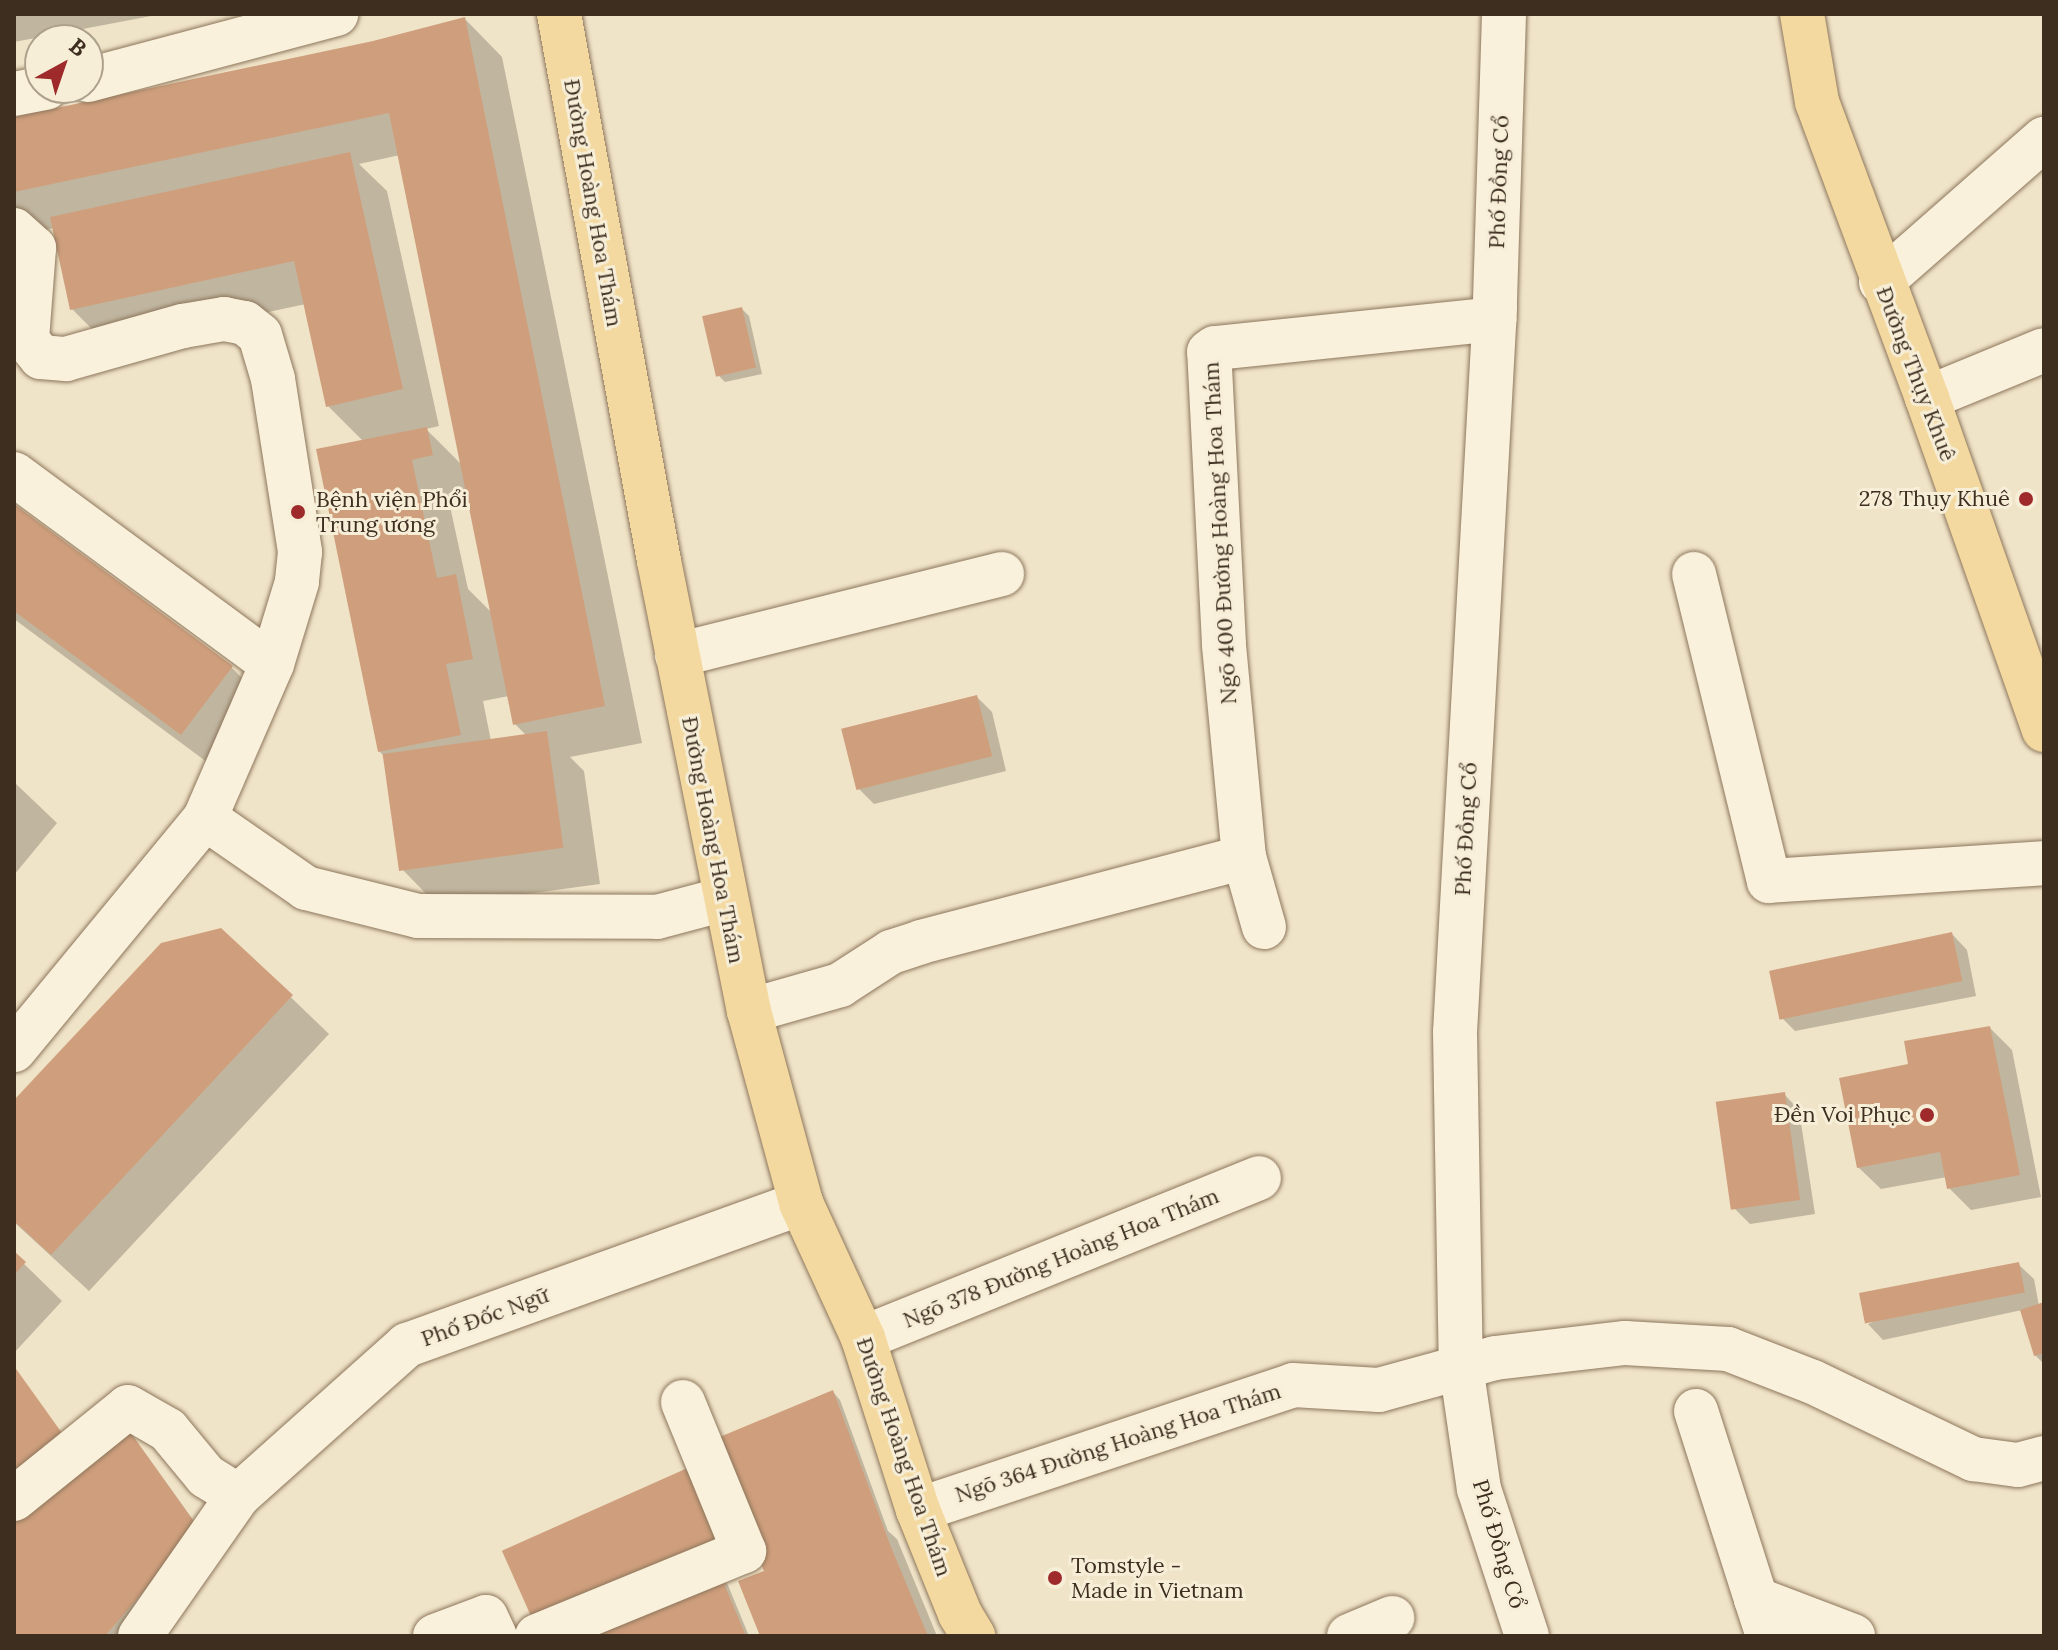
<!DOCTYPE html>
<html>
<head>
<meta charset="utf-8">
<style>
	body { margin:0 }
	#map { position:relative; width:2058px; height:1650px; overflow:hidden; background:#f0e4c8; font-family:Lora,serif }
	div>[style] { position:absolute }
	.shadow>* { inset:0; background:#0003 }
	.building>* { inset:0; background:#cf9f7d; transform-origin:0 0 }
	.roads { filter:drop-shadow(0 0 2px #8d765c) drop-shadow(0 0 2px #8d765c) }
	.minor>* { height:44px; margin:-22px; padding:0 22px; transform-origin:22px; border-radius:22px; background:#faf1dc }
	.major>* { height:44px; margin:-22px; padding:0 22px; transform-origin:22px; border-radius:22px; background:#f3d9a0 }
	.dots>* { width:22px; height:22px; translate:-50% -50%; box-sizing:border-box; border:4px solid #f7eed8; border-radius:50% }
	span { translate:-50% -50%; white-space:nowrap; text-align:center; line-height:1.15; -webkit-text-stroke:6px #f7eed8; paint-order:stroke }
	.street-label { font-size:22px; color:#3d2e20 }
	.poi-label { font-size:22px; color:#3d2e20 }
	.left { translate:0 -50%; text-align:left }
	.right { translate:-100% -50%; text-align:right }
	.frame { position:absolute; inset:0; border:16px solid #3d2e20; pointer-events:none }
	.north { position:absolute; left:24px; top:24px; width:80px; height:80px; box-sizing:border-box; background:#f7eed8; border:2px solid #ada18e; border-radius:50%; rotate:40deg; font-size:22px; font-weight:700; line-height:32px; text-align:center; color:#3d2e20 }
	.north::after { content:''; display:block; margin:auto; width:28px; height:36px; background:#9e2a2b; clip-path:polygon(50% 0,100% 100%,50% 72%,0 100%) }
</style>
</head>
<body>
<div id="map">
	<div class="shadow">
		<i style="clip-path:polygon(14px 14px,162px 14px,14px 42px)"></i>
		<i style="clip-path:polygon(evenodd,465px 19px,502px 57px,642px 743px,570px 757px,584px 771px,600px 884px,438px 906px,401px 868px,385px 757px,379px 751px,364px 442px,328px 406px,306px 304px,109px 346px,72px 309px,54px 228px,14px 236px,14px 119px,374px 43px,465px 19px,400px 155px,463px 466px,426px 429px,439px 426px,387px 191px,359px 164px,400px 155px,465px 19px,468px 493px,493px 614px,468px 589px,448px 497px,468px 493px,465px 19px,509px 696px,515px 724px,527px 736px,491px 741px,483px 701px,509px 696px)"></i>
		<i style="clip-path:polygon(742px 309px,749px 316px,762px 374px,725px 382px,718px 375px)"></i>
		<i style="clip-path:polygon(14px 506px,232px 668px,269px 705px,219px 771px,14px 619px)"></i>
		<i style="clip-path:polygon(977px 697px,992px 712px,1006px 771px,874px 804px,859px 789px)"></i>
		<i style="clip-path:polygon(14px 782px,57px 823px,14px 875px)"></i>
		<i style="clip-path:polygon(221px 930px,329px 1034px,89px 1291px,14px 1222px,14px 1103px)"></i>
		<i style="clip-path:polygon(1952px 934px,1967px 950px,1976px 996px,1795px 1031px,1780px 1016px)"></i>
		<i style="clip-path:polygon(1990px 1028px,2012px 1050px,2041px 1197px,1971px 1210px,1949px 1188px,1947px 1177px,1881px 1189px,1858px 1167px,1910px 1065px)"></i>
		<i style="clip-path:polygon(1784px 1094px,1799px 1110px,1815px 1214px,1750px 1224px,1735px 1209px)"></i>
		<i style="clip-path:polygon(14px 1254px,62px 1301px,14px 1353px)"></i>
		<i style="clip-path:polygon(2018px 1264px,2034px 1279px,2039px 1306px,2044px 1304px,2044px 1364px,2035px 1355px,2022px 1310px,1883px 1340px,1868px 1324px)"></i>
		<i style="clip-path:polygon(833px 1392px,840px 1400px,888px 1531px,897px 1539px,937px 1636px,763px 1636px,766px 1572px)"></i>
		<i style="clip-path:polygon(130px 1432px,201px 1531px,135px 1636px,14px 1636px)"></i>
		<i style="clip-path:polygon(720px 1576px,727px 1583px,749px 1636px,577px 1636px)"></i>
	</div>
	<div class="building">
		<i style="clip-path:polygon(465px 17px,605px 706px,513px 725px,389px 113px,14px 192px,14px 117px,373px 41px)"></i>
		<i style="clip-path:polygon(350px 152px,403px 389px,326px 407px,294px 261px,70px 310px,50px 217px)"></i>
		<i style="left:742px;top:307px;width:62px;height:41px;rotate:77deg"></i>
		<i style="clip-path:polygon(427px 427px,433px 455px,412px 460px,437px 578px,456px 574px,473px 659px,446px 664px,461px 735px,378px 752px,316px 449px)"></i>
		<i style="clip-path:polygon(14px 504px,233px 666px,181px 735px,14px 611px)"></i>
		<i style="left:977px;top:695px;width:63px;height:140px;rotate:76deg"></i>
		<i style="left:547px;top:731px;width:118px;height:166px;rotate:82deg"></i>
		<i style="clip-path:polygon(221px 928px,293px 995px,51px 1255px,14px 1221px,14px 1100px,161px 943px)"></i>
		<i style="left:1952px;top:932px;width:50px;height:187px;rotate:78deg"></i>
		<i style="clip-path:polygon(1990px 1026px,2020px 1175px,1947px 1189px,1940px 1152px,1857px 1168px,1839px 1078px,1908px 1064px,1904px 1041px)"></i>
		<i style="left:1785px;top:1092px;width:109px;height:70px;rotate:82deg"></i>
		<i style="clip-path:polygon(14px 1251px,26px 1262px,14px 1275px)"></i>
		<i style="left:2019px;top:1262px;width:31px;height:163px;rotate:79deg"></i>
		<i style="clip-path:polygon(2044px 1302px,2044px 1353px,2034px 1356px,2020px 1310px)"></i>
		<i style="clip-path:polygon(14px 1366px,72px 1447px,14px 1493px)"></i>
		<i style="clip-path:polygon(833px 1390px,891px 1547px,928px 1636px,760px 1636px,738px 1581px,764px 1571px,710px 1441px)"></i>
		<i style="clip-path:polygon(123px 1422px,195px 1523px,161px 1571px,105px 1636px,14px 1636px,14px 1510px)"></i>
		<i style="left:701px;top:1462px;width:86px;height:218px;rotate:66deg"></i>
		<i style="clip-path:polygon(720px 1574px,746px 1636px,572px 1636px)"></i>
	</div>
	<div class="roads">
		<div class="minor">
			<i style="left:1504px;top:14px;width:294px;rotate:91.8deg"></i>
			<i style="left:1495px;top:308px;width:725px;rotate:93.16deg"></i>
			<i style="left:1455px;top:1032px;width:334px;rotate:89deg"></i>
			<i style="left:1461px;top:1366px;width:124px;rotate:81.7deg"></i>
			<i style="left:1479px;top:1489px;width:155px;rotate:71.9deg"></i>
			<i style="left:88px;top:80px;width:257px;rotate:-14.9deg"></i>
			<i style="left:14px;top:94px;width:33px;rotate:-11deg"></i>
			<i style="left:14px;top:230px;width:27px;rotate:42deg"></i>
			<i style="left:34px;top:248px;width:92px;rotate:94.4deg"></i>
			<i style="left:27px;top:340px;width:22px;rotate:51deg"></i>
			<i style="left:41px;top:357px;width:25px;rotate:5deg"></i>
			<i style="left:66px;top:359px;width:122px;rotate:-15.8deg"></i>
			<i style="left:183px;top:326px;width:42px;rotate:-9.7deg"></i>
			<i style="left:224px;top:319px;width:21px;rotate:11deg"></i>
			<i style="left:245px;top:323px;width:19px;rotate:39deg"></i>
			<i style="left:260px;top:335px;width:46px;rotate:73.5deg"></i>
			<i style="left:273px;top:379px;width:175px;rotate:81.1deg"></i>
			<i style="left:300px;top:552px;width:30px;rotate:96deg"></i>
			<i style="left:297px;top:582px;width:86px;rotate:107deg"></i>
			<i style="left:1881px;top:282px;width:217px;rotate:-41.3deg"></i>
			<i style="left:1927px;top:398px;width:126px;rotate:-22.3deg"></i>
			<i style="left:14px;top:474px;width:320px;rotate:36.4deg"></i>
			<i style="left:272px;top:664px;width:168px;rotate:113.5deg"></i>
			<i style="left:1694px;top:574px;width:316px;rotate:76.3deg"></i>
			<i style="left:1769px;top:881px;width:276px;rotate:-3.7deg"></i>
			<i style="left:677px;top:655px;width:335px;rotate:-14deg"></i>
			<i style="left:1264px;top:927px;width:73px;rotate:-105.9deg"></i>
			<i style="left:1244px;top:857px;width:214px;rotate:-95.4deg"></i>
			<i style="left:1224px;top:644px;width:292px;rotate:-92.9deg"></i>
			<i style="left:1209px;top:352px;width:7px;rotate:-34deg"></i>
			<i style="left:1215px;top:348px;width:281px;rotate:-5.9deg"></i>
			<i style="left:749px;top:1011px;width:95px;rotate:-15.9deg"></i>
			<i style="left:840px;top:985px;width:61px;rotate:-32.9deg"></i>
			<i style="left:891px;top:952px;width:32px;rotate:-18deg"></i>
			<i style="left:921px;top:942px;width:334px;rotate:-14.7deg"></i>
			<i style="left:14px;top:1050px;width:301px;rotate:-50.5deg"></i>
			<i style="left:205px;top:818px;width:123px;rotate:34.7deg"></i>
			<i style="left:306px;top:888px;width:115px;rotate:14deg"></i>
			<i style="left:418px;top:916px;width:239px;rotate:0.2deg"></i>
			<i style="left:657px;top:917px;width:69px;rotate:-15deg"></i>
			<i style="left:863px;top:1338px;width:427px;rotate:-22deg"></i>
			<i style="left:1696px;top:1411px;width:197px;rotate:72.3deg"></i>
			<i style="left:14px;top:1499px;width:146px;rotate:-38.9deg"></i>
			<i style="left:128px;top:1407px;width:46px;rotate:29.9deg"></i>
			<i style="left:168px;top:1430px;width:60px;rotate:50.4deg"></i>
			<i style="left:206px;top:1476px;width:38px;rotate:32deg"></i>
			<i style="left:918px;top:1510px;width:395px;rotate:-18.4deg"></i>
			<i style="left:1293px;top:1385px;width:86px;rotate:3.3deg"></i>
			<i style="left:1379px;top:1390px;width:120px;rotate:-15.4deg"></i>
			<i style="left:1495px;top:1358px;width:131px;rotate:-6.6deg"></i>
			<i style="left:1625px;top:1343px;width:103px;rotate:3.3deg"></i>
			<i style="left:1728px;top:1349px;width:91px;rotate:21.2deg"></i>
			<i style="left:1813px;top:1382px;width:178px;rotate:25.7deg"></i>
			<i style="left:1973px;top:1459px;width:45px;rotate:7.6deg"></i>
			<i style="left:2018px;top:1465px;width:27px;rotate:-15deg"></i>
			<i style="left:140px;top:1636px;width:171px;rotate:-55deg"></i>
			<i style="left:238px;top:1496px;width:227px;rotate:-41.8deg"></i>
			<i style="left:407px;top:1345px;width:419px;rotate:-19.8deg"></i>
			<i style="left:435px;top:1636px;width:54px;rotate:-20.4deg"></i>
			<i style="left:486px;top:1617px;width:21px;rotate:65deg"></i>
			<i style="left:537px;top:1636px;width:224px;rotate:-22.3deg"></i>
			<i style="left:744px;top:1551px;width:161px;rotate:-112.3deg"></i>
			<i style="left:1349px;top:1636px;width:47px;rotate:-22.7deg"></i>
			<i style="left:1768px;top:1636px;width:39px;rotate:-108deg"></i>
			<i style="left:1756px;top:1599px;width:104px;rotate:20.9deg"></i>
		</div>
		<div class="major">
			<i style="left:559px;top:14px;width:556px;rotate:79.64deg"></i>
			<i style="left:659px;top:561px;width:459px;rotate:78.7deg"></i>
			<i style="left:749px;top:1011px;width:199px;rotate:74.8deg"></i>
			<i style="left:801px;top:1203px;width:149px;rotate:65.3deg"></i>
			<i style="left:863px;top:1338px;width:181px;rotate:72.3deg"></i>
			<i style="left:918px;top:1510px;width:112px;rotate:68deg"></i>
			<i style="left:960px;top:1614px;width:26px;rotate:59deg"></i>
			<i style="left:1802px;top:14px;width:89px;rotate:80.3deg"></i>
			<i style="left:1817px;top:102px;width:316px;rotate:69.6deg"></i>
			<i style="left:1927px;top:398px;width:352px;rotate:70.6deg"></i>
		</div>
	</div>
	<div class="dots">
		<i style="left:2026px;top:499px;background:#9e2a2b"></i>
		<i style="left:298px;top:512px;background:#9e2a2b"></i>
		<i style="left:1927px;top:1115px;background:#9e2a2b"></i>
		<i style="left:1055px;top:1578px;background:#9e2a2b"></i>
	</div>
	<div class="street-label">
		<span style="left:1499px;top:182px;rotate:-88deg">Phố Đồng Cổ</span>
		<span style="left:593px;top:203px;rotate:80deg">Đường Hoàng Hoa Thám</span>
		<span style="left:1916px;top:374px;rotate:69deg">Đường Thụy Khuê</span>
		<span style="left:1220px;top:533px;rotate:-93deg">Ngõ 400 Đường Hoàng Hoa Thám</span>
		<span style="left:1466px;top:829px;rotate:-87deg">Phố Đồng Cổ</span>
		<span style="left:713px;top:840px;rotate:79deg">Đường Hoàng Hoa Thám</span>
		<span style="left:1061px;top:1258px;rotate:-22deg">Ngõ 378 Đường Hoàng Hoa Thám</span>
		<span style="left:485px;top:1317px;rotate:-20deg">Phố Đốc Ngữ</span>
		<span style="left:1118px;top:1443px;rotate:-18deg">Ngõ 364 Đường Hoàng Hoa Thám</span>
		<span style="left:904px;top:1457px;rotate:71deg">Đường Hoàng Hoa Thám</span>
		<span style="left:1499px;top:1544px;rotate:73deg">Phố Đồng Cổ</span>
	</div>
	<div class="poi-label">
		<span class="left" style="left:316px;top:512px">Bệnh viện Phổi<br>Trung ương</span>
		<span class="right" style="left:2010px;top:499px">278 Thụy Khuê</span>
		<span class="right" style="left:1911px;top:1115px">Đền Voi Phục</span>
		<span class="left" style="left:1071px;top:1578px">Tomstyle -<br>Made in Vietnam</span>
	</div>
	<div class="frame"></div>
	<div class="north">B</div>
</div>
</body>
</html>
